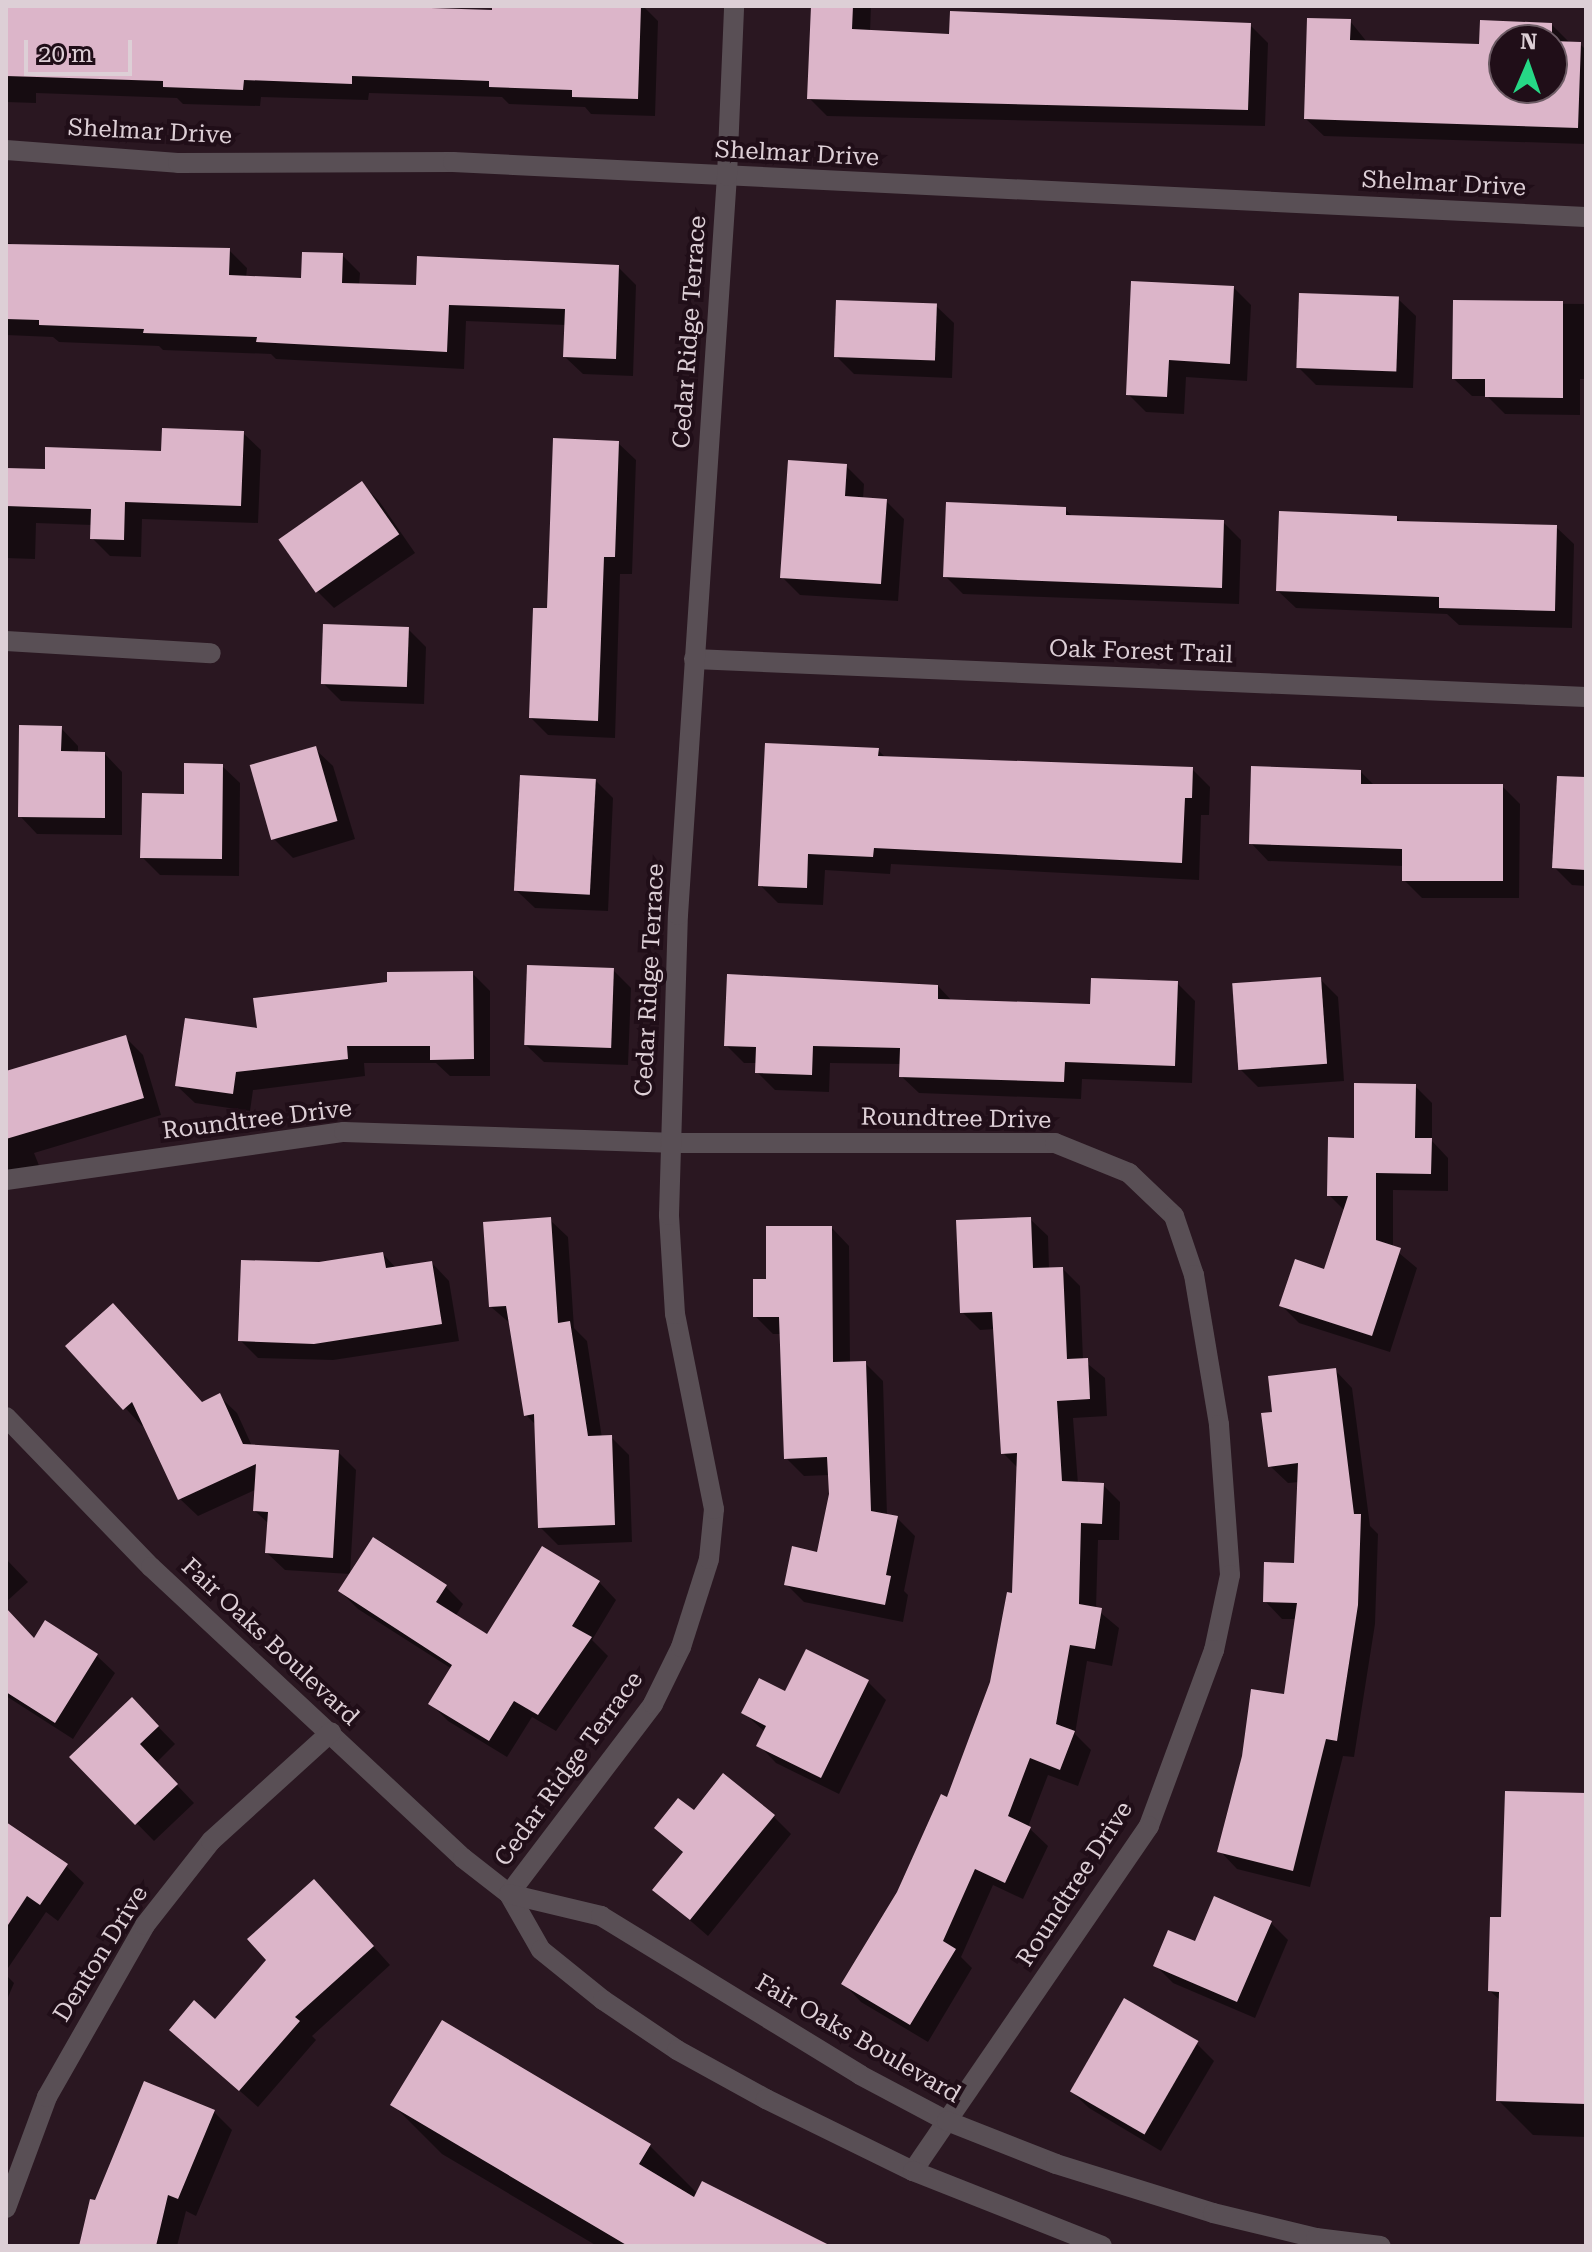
<!DOCTYPE html>
<html>
<head>
<meta charset="utf-8">
<style>
	body { margin:0 }
	#map { position:relative; width:1592px; height:2252px; overflow:hidden; background:#2a1721; font-family:"Roboto Serif",serif }
	div>[style] { position:absolute }
	.shadow>* { inset:0; background:#0007 }
	.building>* { inset:0; background:#dcb5c9; transform-origin:0 0 }
	.street>* { height:20px; margin:-10px; padding:0 10px; transform-origin:10px; border-radius:10px; background:#594f55 }
	span { translate:-50% -50%; white-space:nowrap; text-align:center; line-height:1.15; -webkit-text-stroke:8px #200e18; paint-order:stroke }
	.street-label { font-size:24px; color:#ddcfd6 }
	.frame { position:absolute; inset:0; border:8px solid #ddcfd6; pointer-events:none }
	.north { position:absolute; left:1488px; top:24px; width:80px; height:80px; box-sizing:border-box; background:#200e18; border:2px solid #6c5b64; border-radius:50%; rotate:2deg; font-size:22px; font-weight:700; line-height:32px; text-align:center; color:#ddcfd6 }
	.north::after { content:''; display:block; margin:auto; width:28px; height:36px; background:#26d886; clip-path:polygon(50% 0,100% 100%,50% 72%,0 100%) }
	.scale { position:absolute; left:24px; top:40px; width:108px; height:36px; box-sizing:border-box; border:4px solid #ddcfd6; border-top:0; padding-left:10px; font-size:24px; line-height:28px; white-space:nowrap; color:#ddcfd6; -webkit-text-stroke:6px #200e18; paint-order:stroke }
</style>
</head>
<body>
<div id="map">
	<div class="shadow">
		<i style="clip-path:polygon(6px 6px,364px 6px,494px 12px,494px 6px,643px 6px,658px 21px,655px 116px,591px 114px,585px 107px,509px 104px,502px 97px,369px 93px,368px 100px,261px 97px,260px 106px,183px 104px,177px 98px,36px 93px,36px 103px,6px 102px)"></i>
		<i style="clip-path:polygon(813px 6px,871px 6px,870px 32px,951px 36px,1250px 25px,1268px 43px,1265px 126px,827px 116px,809px 98px)"></i>
		<i style="clip-path:polygon(evenodd,1350px 21px,1367px 42px,1481px 46px,1552px 25px,1569px 42px,1580px 44px,1586px 50px,1586px 144px,1324px 136px,1306px 119px,1350px 21px,1504px 40px,1552px 40px,1552px 88px,1504px 88px,1504px 40px)"></i>
		<i style="clip-path:polygon(6px 242px,19px 246px,229px 250px,247px 268px,246px 278px,303px 280px,342px 255px,360px 273px,359px 285px,418px 287px,618px 267px,636px 285px,633px 376px,583px 374px,565px 357px,566px 325px,466px 321px,464px 369px,276px 359px,271px 354px,163px 350px,159px 346px,59px 342px,53px 337px,6px 335px)"></i>
		<i style="clip-path:polygon(1234px 288px,1251px 305px,1247px 381px,1186px 377px,1184px 414px,1146px 412px,1128px 394px)"></i>
		<i style="clip-path:polygon(1398px 299px,1416px 316px,1413px 388px,1316px 385px,1298px 367px)"></i>
		<i style="clip-path:polygon(1455px 303px,1586px 304px,1586px 379px,1580px 379px,1580px 415px,1505px 414px,1487px 396px,1472px 396px,1454px 379px)"></i>
		<i style="clip-path:polygon(936px 306px,954px 323px,952px 378px,854px 374px,836px 356px)"></i>
		<i style="clip-path:polygon(243px 433px,261px 450px,258px 523px,142px 519px,141px 557px,110px 556px,92px 538px,92px 525px,36px 523px,35px 559px,6px 558px,6px 470px,46px 472px,163px 453px)"></i>
		<i style="clip-path:polygon(618px 443px,636px 460px,632px 574px,620px 574px,615px 738px,548px 735px,531px 718px,549px 610px)"></i>
		<i style="clip-path:polygon(846px 466px,864px 484px,863px 499px,886px 501px,904px 519px,898px 601px,800px 595px,782px 577px)"></i>
		<i style="clip-path:polygon(361px 483px,379px 501px,415px 553px,334px 608px,316px 590px)"></i>
		<i style="clip-path:polygon(1065px 509px,1073px 517px,1223px 522px,1241px 540px,1239px 604px,963px 594px,945px 576px)"></i>
		<i style="clip-path:polygon(1396px 517px,1402px 523px,1556px 527px,1574px 544px,1572px 628px,1459px 625px,1447px 614px,1296px 608px,1278px 591px)"></i>
		<i style="clip-path:polygon(408px 629px,426px 647px,424px 704px,341px 701px,323px 683px)"></i>
		<i style="clip-path:polygon(61px 728px,78px 746px,78px 754px,105px 754px,122px 772px,122px 835px,37px 834px,20px 816px)"></i>
		<i style="clip-path:polygon(315px 749px,333px 766px,355px 839px,293px 858px,275px 840px)"></i>
		<i style="clip-path:polygon(878px 750px,886px 758px,1192px 769px,1210px 787px,1209px 815px,1201px 815px,1199px 880px,891px 864px,890px 874px,825px 870px,823px 905px,778px 903px,760px 885px)"></i>
		<i style="clip-path:polygon(222px 766px,240px 783px,239px 876px,160px 875px,142px 857px,186px 796px)"></i>
		<i style="clip-path:polygon(1361px 772px,1375px 786px,1502px 786px,1520px 804px,1519px 898px,1422px 898px,1404px 880px,1404px 866px,1268px 861px,1251px 843px)"></i>
		<i style="clip-path:polygon(1586px 779px,1586px 886px,1572px 885px,1554px 867px)"></i>
		<i style="clip-path:polygon(595px 780px,613px 798px,608px 911px,535px 908px,517px 891px)"></i>
		<i style="clip-path:polygon(613px 970px,631px 988px,628px 1065px,544px 1062px,526px 1045px)"></i>
		<i style="clip-path:polygon(472px 973px,490px 991px,490px 1076px,450px 1076px,436px 1063px,364px 1063px,365px 1076px,253px 1090px,250px 1111px,195px 1103px,177px 1086px,259px 1030px)"></i>
		<i style="clip-path:polygon(1320px 979px,1338px 997px,1344px 1081px,1258px 1087px,1240px 1069px)"></i>
		<i style="clip-path:polygon(1177px 983px,1195px 1001px,1192px 1083px,1082px 1079px,1081px 1099px,919px 1093px,901px 1076px,901px 1064px,830px 1063px,829px 1092px,775px 1090px,757px 1072px,758px 1063px,744px 1063px,726px 1045px,938px 986px,953px 1002px,1092px 1006px)"></i>
		<i style="clip-path:polygon(125px 1037px,143px 1055px,161px 1115px,34px 1153px,40px 1168px,6px 1181px,6px 1074px)"></i>
		<i style="clip-path:polygon(1415px 1086px,1432px 1103px,1432px 1141px,1448px 1158px,1448px 1191px,1393px 1190px,1393px 1248px,1417px 1268px,1390px 1352px,1299px 1323px,1281px 1305px,1325px 1271px,1345px 1211px,1329px 1195px,1356px 1140px)"></i>
		<i style="clip-path:polygon(1030px 1219px,1048px 1236px,1049px 1269px,1063px 1269px,1080px 1286px,1083px 1360px,1105px 1378px,1107px 1416px,1073px 1418px,1078px 1484px,1103px 1485px,1120px 1502px,1119px 1540px,1098px 1540px,1096px 1609px,1119px 1628px,1112px 1666px,1087px 1661px,1075px 1734px,1091px 1750px,1078px 1786px,1048px 1775px,1028px 1827px,1048px 1846px,1023px 1899px,993px 1885px,961px 1957px,972px 1968px,928px 2042px,861px 2002px,844px 1984px,899px 1893px,948px 1800px,992px 1683px,1014px 1595px,1019px 1469px,1003px 1453px,995px 1329px,980px 1330px,962px 1312px)"></i>
		<i style="clip-path:polygon(550px 1220px,568px 1237px,574px 1328px,587px 1341px,602px 1438px,611px 1437px,629px 1455px,632px 1542px,558px 1545px,540px 1527px,536px 1425px,526px 1415px,511px 1324px,491px 1307px)"></i>
		<i style="clip-path:polygon(832px 1228px,849px 1246px,850px 1364px,865px 1363px,883px 1381px,887px 1516px,897px 1518px,915px 1536px,904px 1591px,908px 1595px,903px 1622px,804px 1602px,786px 1584px,819px 1554px,831px 1494px,830px 1475px,804px 1476px,786px 1458px,782px 1334px,773px 1334px,755px 1316px,768px 1281px)"></i>
		<i style="clip-path:polygon(383px 1254px,397px 1269px,432px 1263px,449px 1281px,459px 1341px,333px 1360px,258px 1358px,240px 1340px,319px 1264px)"></i>
		<i style="clip-path:polygon(68px 1346px,203px 1404px,219px 1396px,237px 1413px,252px 1446px,338px 1452px,356px 1470px,350px 1574px,285px 1570px,267px 1553px,269px 1524px,255px 1511px,257px 1489px,198px 1516px,180px 1499px,145px 1423px,142px 1426px)"></i>
		<i style="clip-path:polygon(1335px 1370px,1352px 1388px,1370px 1526px,1378px 1534px,1375px 1624px,1354px 1757px,1343px 1756px,1310px 1887px,1237px 1869px,1220px 1851px,1286px 1696px,1297px 1619px,1282px 1619px,1265px 1601px,1296px 1565px,1299px 1482px,1288px 1483px,1270px 1466px,1274px 1414px)"></i>
		<i style="clip-path:polygon(6px 1559px,28px 1582px,6px 1602px)"></i>
		<i style="clip-path:polygon(599px 1582px,616px 1600px,592px 1640px,608px 1656px,556px 1731px,532px 1717px,507px 1757px,448px 1721px,430px 1703px,452px 1669px,358px 1609px,340px 1591px,446px 1587px,463px 1604px,455px 1617px,488px 1637px)"></i>
		<i style="clip-path:polygon(6px 1610px,34px 1640px,45px 1623px,97px 1656px,115px 1673px,73px 1739px,6px 1696px)"></i>
		<i style="clip-path:polygon(807px 1652px,868px 1682px,886px 1700px,839px 1794px,776px 1763px,759px 1745px,765px 1732px,744px 1713px,786px 1694px)"></i>
		<i style="clip-path:polygon(132px 1700px,175px 1744px,156px 1763px,194px 1803px,154px 1841px,72px 1757px)"></i>
		<i style="clip-path:polygon(1586px 1795px,1586px 2137px,1533px 2135px,1498px 2100px,1501px 2001px,1490px 1991px,1503px 1919px)"></i>
		<i style="clip-path:polygon(694px 1813px,773px 1816px,791px 1834px,708px 1936px,655px 1890px,684px 1854px,656px 1828px)"></i>
		<i style="clip-path:polygon(6px 1824px,66px 1866px,84px 1883px,58px 1921px,46px 1912px,6px 1971px)"></i>
		<i style="clip-path:polygon(331px 1899px,390px 1965px,312px 2036px,316px 2040px,258px 2107px,171px 2030px,215px 2021px)"></i>
		<i style="clip-path:polygon(1271px 1923px,1288px 1940px,1255px 2018px,1173px 1983px,1155px 1965px)"></i>
		<i style="clip-path:polygon(6px 1975px,14px 1983px,6px 2002px)"></i>
		<i style="clip-path:polygon(1196px 2043px,1214px 2061px,1161px 2151px,1089px 2108px,1071px 2091px)"></i>
		<i style="clip-path:polygon(393px 2105px,650px 2146px,698px 2194px,827px 2246px,597px 2246px,442px 2154px)"></i>
		<i style="clip-path:polygon(214px 2112px,232px 2130px,196px 2216px,186px 2211px,177px 2246px,81px 2246px,96px 2202px)"></i>
	</div>
	<div class="building">
		<i style="clip-path:polygon(6px 6px,370px 6px,492px 10px,492px 6px,641px 6px,638px 99px,572px 97px,572px 90px,489px 87px,489px 81px,352px 76px,352px 84px,244px 80px,243px 90px,163px 87px,163px 81px,6px 76px)"></i>
		<i style="clip-path:polygon(811px 6px,853px 6px,852px 29px,949px 34px,950px 11px,1251px 23px,1248px 110px,807px 99px)"></i>
		<i style="clip-path:polygon(1307px 18px,1351px 19px,1350px 40px,1479px 44px,1480px 20px,1552px 23px,1552px 40px,1504px 40px,1504px 88px,1552px 88px,1552px 41px,1581px 42px,1578px 128px,1304px 119px)"></i>
		<i style="clip-path:polygon(6px 244px,230px 248px,229px 275px,301px 278px,302px 252px,343px 253px,342px 283px,416px 285px,417px 256px,619px 265px,616px 359px,563px 357px,565px 309px,449px 305px,447px 352px,256px 342px,257px 337px,143px 333px,144px 329px,39px 325px,39px 320px,6px 319px)"></i>
		<i style="clip-path:polygon(1131px 281px,1234px 286px,1230px 364px,1169px 360px,1167px 397px,1126px 395px)"></i>
		<i style="left:1299px;top:293px;width:100px;height:75px;rotate:2deg"></i>
		<i style="left:836px;top:300px;width:101px;height:57px;rotate:2deg"></i>
		<i style="clip-path:polygon(1453px 300px,1563px 301px,1563px 398px,1485px 397px,1485px 379px,1452px 379px)"></i>
		<i style="clip-path:polygon(162px 428px,244px 431px,241px 506px,125px 502px,124px 540px,90px 539px,91px 509px,6px 506px,6px 468px,45px 469px,45px 447px,161px 451px)"></i>
		<i style="clip-path:polygon(553px 438px,619px 441px,615px 557px,604px 557px,598px 721px,529px 718px,533px 608px,547px 608px)"></i>
		<i style="clip-path:polygon(788px 460px,847px 464px,845px 496px,887px 499px,881px 584px,780px 578px)"></i>
		<i style="left:362px;top:481px;width:65px;height:102px;rotate:55deg"></i>
		<i style="clip-path:polygon(946px 502px,1066px 507px,1066px 515px,1224px 520px,1222px 588px,943px 577px)"></i>
		<i style="clip-path:polygon(1279px 511px,1397px 516px,1397px 521px,1557px 525px,1555px 611px,1439px 608px,1439px 597px,1276px 591px)"></i>
		<i style="left:323px;top:624px;width:86px;height:60px;rotate:2deg"></i>
		<i style="clip-path:polygon(19px 725px,62px 726px,61px 751px,105px 752px,105px 818px,18px 817px)"></i>
		<i style="clip-path:polygon(765px 743px,879px 748px,878px 756px,1193px 767px,1192px 798px,1185px 798px,1182px 863px,874px 848px,873px 857px,808px 854px,807px 888px,758px 886px)"></i>
		<i style="left:316px;top:746px;width:78px;height:69px;rotate:74deg"></i>
		<i style="clip-path:polygon(184px 763px,223px 764px,222px 859px,140px 858px,142px 793px,184px 794px)"></i>
		<i style="clip-path:polygon(1251px 766px,1361px 770px,1361px 784px,1503px 784px,1503px 881px,1402px 881px,1402px 849px,1249px 844px)"></i>
		<i style="left:520px;top:775px;width:76px;height:116px;rotate:3deg"></i>
		<i style="clip-path:polygon(1557px 776px,1586px 777px,1586px 870px,1552px 868px)"></i>
		<i style="left:527px;top:965px;width:87px;height:80px;rotate:2deg"></i>
		<i style="clip-path:polygon(473px 971px,474px 1059px,430px 1060px,430px 1046px,347px 1046px,348px 1059px,236px 1072px,233px 1094px,175px 1086px,185px 1018px,257px 1028px,253px 998px,387px 982px,387px 972px)"></i>
		<i style="clip-path:polygon(727px 974px,938px 985px,938px 999px,1090px 1004px,1091px 978px,1178px 981px,1175px 1066px,1065px 1062px,1064px 1082px,899px 1077px,900px 1048px,813px 1046px,812px 1075px,755px 1073px,756px 1047px,724px 1046px)"></i>
		<i style="left:1321px;top:977px;width:87px;height:89px;rotate:86deg"></i>
		<i style="clip-path:polygon(126px 1035px,144px 1098px,6px 1139px,6px 1071px)"></i>
		<i style="clip-path:polygon(1354px 1083px,1416px 1084px,1415px 1138px,1432px 1138px,1431px 1174px,1376px 1173px,1376px 1240px,1401px 1248px,1372px 1336px,1279px 1306px,1295px 1259px,1324px 1269px,1348px 1196px,1327px 1196px,1328px 1137px,1354px 1138px)"></i>
		<i style="clip-path:polygon(551px 1217px,558px 1323px,570px 1321px,588px 1436px,612px 1435px,615px 1525px,538px 1528px,534px 1414px,524px 1416px,506px 1306px,489px 1307px,483px 1222px)"></i>
		<i style="clip-path:polygon(1031px 1217px,1033px 1268px,1063px 1267px,1067px 1359px,1088px 1358px,1090px 1399px,1057px 1401px,1062px 1481px,1104px 1483px,1102px 1524px,1081px 1523px,1079px 1604px,1102px 1608px,1095px 1649px,1070px 1645px,1056px 1724px,1075px 1731px,1060px 1770px,1030px 1758px,1008px 1816px,1031px 1827px,1005px 1883px,975px 1869px,943px 1941px,956px 1949px,910px 2025px,841px 1984px,897px 1892px,941px 1794px,947px 1797px,990px 1682px,1007px 1592px,1012px 1593px,1017px 1453px,1001px 1454px,992px 1312px,960px 1313px,956px 1220px)"></i>
		<i style="clip-path:polygon(766px 1226px,832px 1226px,833px 1362px,866px 1361px,871px 1511px,898px 1516px,886px 1575px,891px 1576px,885px 1605px,784px 1585px,792px 1546px,817px 1552px,829px 1494px,827px 1457px,784px 1459px,779px 1317px,753px 1317px,753px 1279px,766px 1279px)"></i>
		<i style="clip-path:polygon(383px 1252px,386px 1268px,432px 1261px,442px 1324px,314px 1344px,238px 1341px,241px 1260px,319px 1262px)"></i>
		<i style="clip-path:polygon(113px 1303px,202px 1402px,220px 1393px,243px 1444px,339px 1450px,333px 1558px,265px 1553px,268px 1512px,253px 1511px,256px 1464px,178px 1500px,132px 1402px,123px 1410px,65px 1346px)"></i>
		<i style="clip-path:polygon(1336px 1368px,1354px 1514px,1361px 1514px,1358px 1605px,1337px 1741px,1326px 1739px,1293px 1871px,1217px 1852px,1242px 1756px,1251px 1689px,1284px 1694px,1297px 1603px,1263px 1602px,1264px 1562px,1294px 1563px,1298px 1463px,1268px 1467px,1261px 1413px,1272px 1412px,1268px 1376px)"></i>
		<i style="clip-path:polygon(373px 1537px,447px 1585px,436px 1602px,487px 1634px,542px 1546px,600px 1581px,572px 1626px,592px 1637px,538px 1715px,514px 1701px,489px 1741px,428px 1704px,452px 1665px,338px 1591px)"></i>
		<i style="clip-path:polygon(6px 1608px,34px 1638px,45px 1620px,98px 1654px,55px 1723px,6px 1692px)"></i>
		<i style="clip-path:polygon(806px 1649px,869px 1680px,821px 1778px,756px 1746px,766px 1726px,741px 1713px,759px 1678px,785px 1691px)"></i>
		<i style="clip-path:polygon(132px 1697px,159px 1726px,140px 1744px,178px 1784px,135px 1825px,69px 1757px)"></i>
		<i style="clip-path:polygon(723px 1773px,775px 1815px,690px 1920px,652px 1890px,683px 1852px,654px 1828px,678px 1798px,694px 1810px)"></i>
		<i style="clip-path:polygon(1505px 1791px,1586px 1793px,1586px 2104px,1496px 2101px,1499px 1992px,1488px 1991px,1490px 1917px,1501px 1917px)"></i>
		<i style="clip-path:polygon(6px 1822px,68px 1864px,40px 1905px,27px 1896px,6px 1928px)"></i>
		<i style="clip-path:polygon(314px 1879px,374px 1946px,295px 2017px,300px 2021px,239px 2091px,169px 2030px,194px 2000px,215px 2019px,266px 1960px,247px 1939px)"></i>
		<i style="clip-path:polygon(1214px 1896px,1272px 1921px,1237px 2002px,1153px 1966px,1168px 1930px,1195px 1941px)"></i>
		<i style="left:1124px;top:1998px;width:86px;height:108px;rotate:30deg"></i>
		<i style="clip-path:polygon(442px 2020px,651px 2144px,639px 2164px,694px 2197px,702px 2181px,831px 2246px,628px 2246px,390px 2105px)"></i>
		<i style="clip-path:polygon(144px 2081px,215px 2110px,178px 2199px,168px 2195px,156px 2246px,79px 2246px,90px 2199px,95px 2200px)"></i>
	</div>
	<div class="street">
		<i style="left:6px;top:150px;width:172px;rotate:4.3deg"></i>
		<i style="left:178px;top:163px;width:275px;rotate:-0.2deg"></i>
		<i style="left:453px;top:162px;width:1134px;rotate:2.78deg"></i>
		<i style="left:6px;top:641px;width:205px;rotate:3.4deg"></i>
		<i style="left:694px;top:659px;width:893px;rotate:2.44deg"></i>
		<i style="left:6px;top:1180px;width:341px;rotate:-8.1deg"></i>
		<i style="left:344px;top:1132px;width:326px;rotate:1.9deg"></i>
		<i style="left:670px;top:1143px;width:385px"></i>
		<i style="left:1055px;top:1143px;width:80px;rotate:22.1deg"></i>
		<i style="left:1129px;top:1173px;width:62px;rotate:43.7deg"></i>
		<i style="left:1174px;top:1216px;width:62px;rotate:71.3deg"></i>
		<i style="left:1194px;top:1275px;width:152px;rotate:80.5deg"></i>
		<i style="left:1219px;top:1425px;width:150px;rotate:85.8deg"></i>
		<i style="left:1230px;top:1575px;width:77px;rotate:102deg"></i>
		<i style="left:1214px;top:1650px;width:188px;rotate:110.3deg"></i>
		<i style="left:1149px;top:1826px;width:418px;rotate:124.4deg"></i>
		<i style="left:6px;top:1417px;width:209px;rotate:46deg"></i>
		<i style="left:151px;top:1567px;width:427px;rotate:43deg"></i>
		<i style="left:463px;top:1858px;width:58px;rotate:38deg"></i>
		<i style="left:509px;top:1894px;width:64px;rotate:60.3deg"></i>
		<i style="left:541px;top:1950px;width:80px;rotate:38.9deg"></i>
		<i style="left:603px;top:2000px;width:89px;rotate:34deg"></i>
		<i style="left:677px;top:2050px;width:102px;rotate:28.8deg"></i>
		<i style="left:766px;top:2099px;width:164px;rotate:26.1deg"></i>
		<i style="left:913px;top:2171px;width:203px;rotate:21.6deg"></i>
		<i style="left:509px;top:1894px;width:238px;rotate:-52.8deg"></i>
		<i style="left:653px;top:1704px;width:64px;rotate:-63.8deg"></i>
		<i style="left:681px;top:1647px;width:92px;rotate:-72.3deg"></i>
		<i style="left:709px;top:1559px;width:50px;rotate:-84.3deg"></i>
		<i style="left:714px;top:1509px;width:199px;rotate:-101.3deg"></i>
		<i style="left:675px;top:1314px;width:99px;rotate:-93.5deg"></i>
		<i style="left:669px;top:1215px;width:300px;rotate:-88.3deg"></i>
		<i style="left:678px;top:915px;width:741px;rotate:-86.21deg"></i>
		<i style="left:727px;top:176px;width:170px;rotate:-87.6deg"></i>
		<i style="left:509px;top:1894px;width:95px;rotate:13.4deg"></i>
		<i style="left:601px;top:1916px;width:304px;rotate:31.5deg"></i>
		<i style="left:860px;top:2075px;width:98px;rotate:27.9deg"></i>
		<i style="left:947px;top:2121px;width:117px;rotate:21.5deg"></i>
		<i style="left:1056px;top:2164px;width:164px;rotate:17.3deg"></i>
		<i style="left:1213px;top:2213px;width:106px;rotate:13.6deg"></i>
		<i style="left:1316px;top:2238px;width:65px;rotate:7deg"></i>
		<i style="left:6px;top:2208px;width:118px;rotate:-69.7deg"></i>
		<i style="left:47px;top:2097px;width:198px;rotate:-60.3deg"></i>
		<i style="left:145px;top:1925px;width:107px;rotate:-51.8deg"></i>
		<i style="left:211px;top:1841px;width:162px;rotate:-42.2deg"></i>
	</div>
	<div class="street-label">
		<span style="left:150px;top:132px;rotate:3deg">Shelmar Drive</span>
		<span style="left:797px;top:154px;rotate:3deg">Shelmar Drive</span>
		<span style="left:1444px;top:184px;rotate:3deg">Shelmar Drive</span>
		<span style="left:690px;top:332px;rotate:-86deg">Cedar Ridge Terrace</span>
		<span style="left:1141px;top:652px;rotate:2deg">Oak Forest Trail</span>
		<span style="left:650px;top:980px;rotate:-87deg">Cedar Ridge Terrace</span>
		<span style="left:956px;top:1119px;rotate:1deg">Roundtree Drive</span>
		<span style="left:257px;top:1120px;rotate:-7deg">Roundtree Drive</span>
		<span style="left:270px;top:1642px;rotate:43deg">Fair Oaks Boulevard</span>
		<span style="left:569px;top:1769px;rotate:-54deg">Cedar Ridge Terrace</span>
		<span style="left:1075px;top:1884px;rotate:-57deg">Roundtree Drive</span>
		<span style="left:101px;top:1954px;rotate:-58deg">Denton Drive</span>
		<span style="left:858px;top:2039px;rotate:30deg">Fair Oaks Boulevard</span>
	</div>
	<div class="frame"></div>
	<div class="north">N</div>
	<div class="scale">20 m</div>
</div>
</body>
</html>
